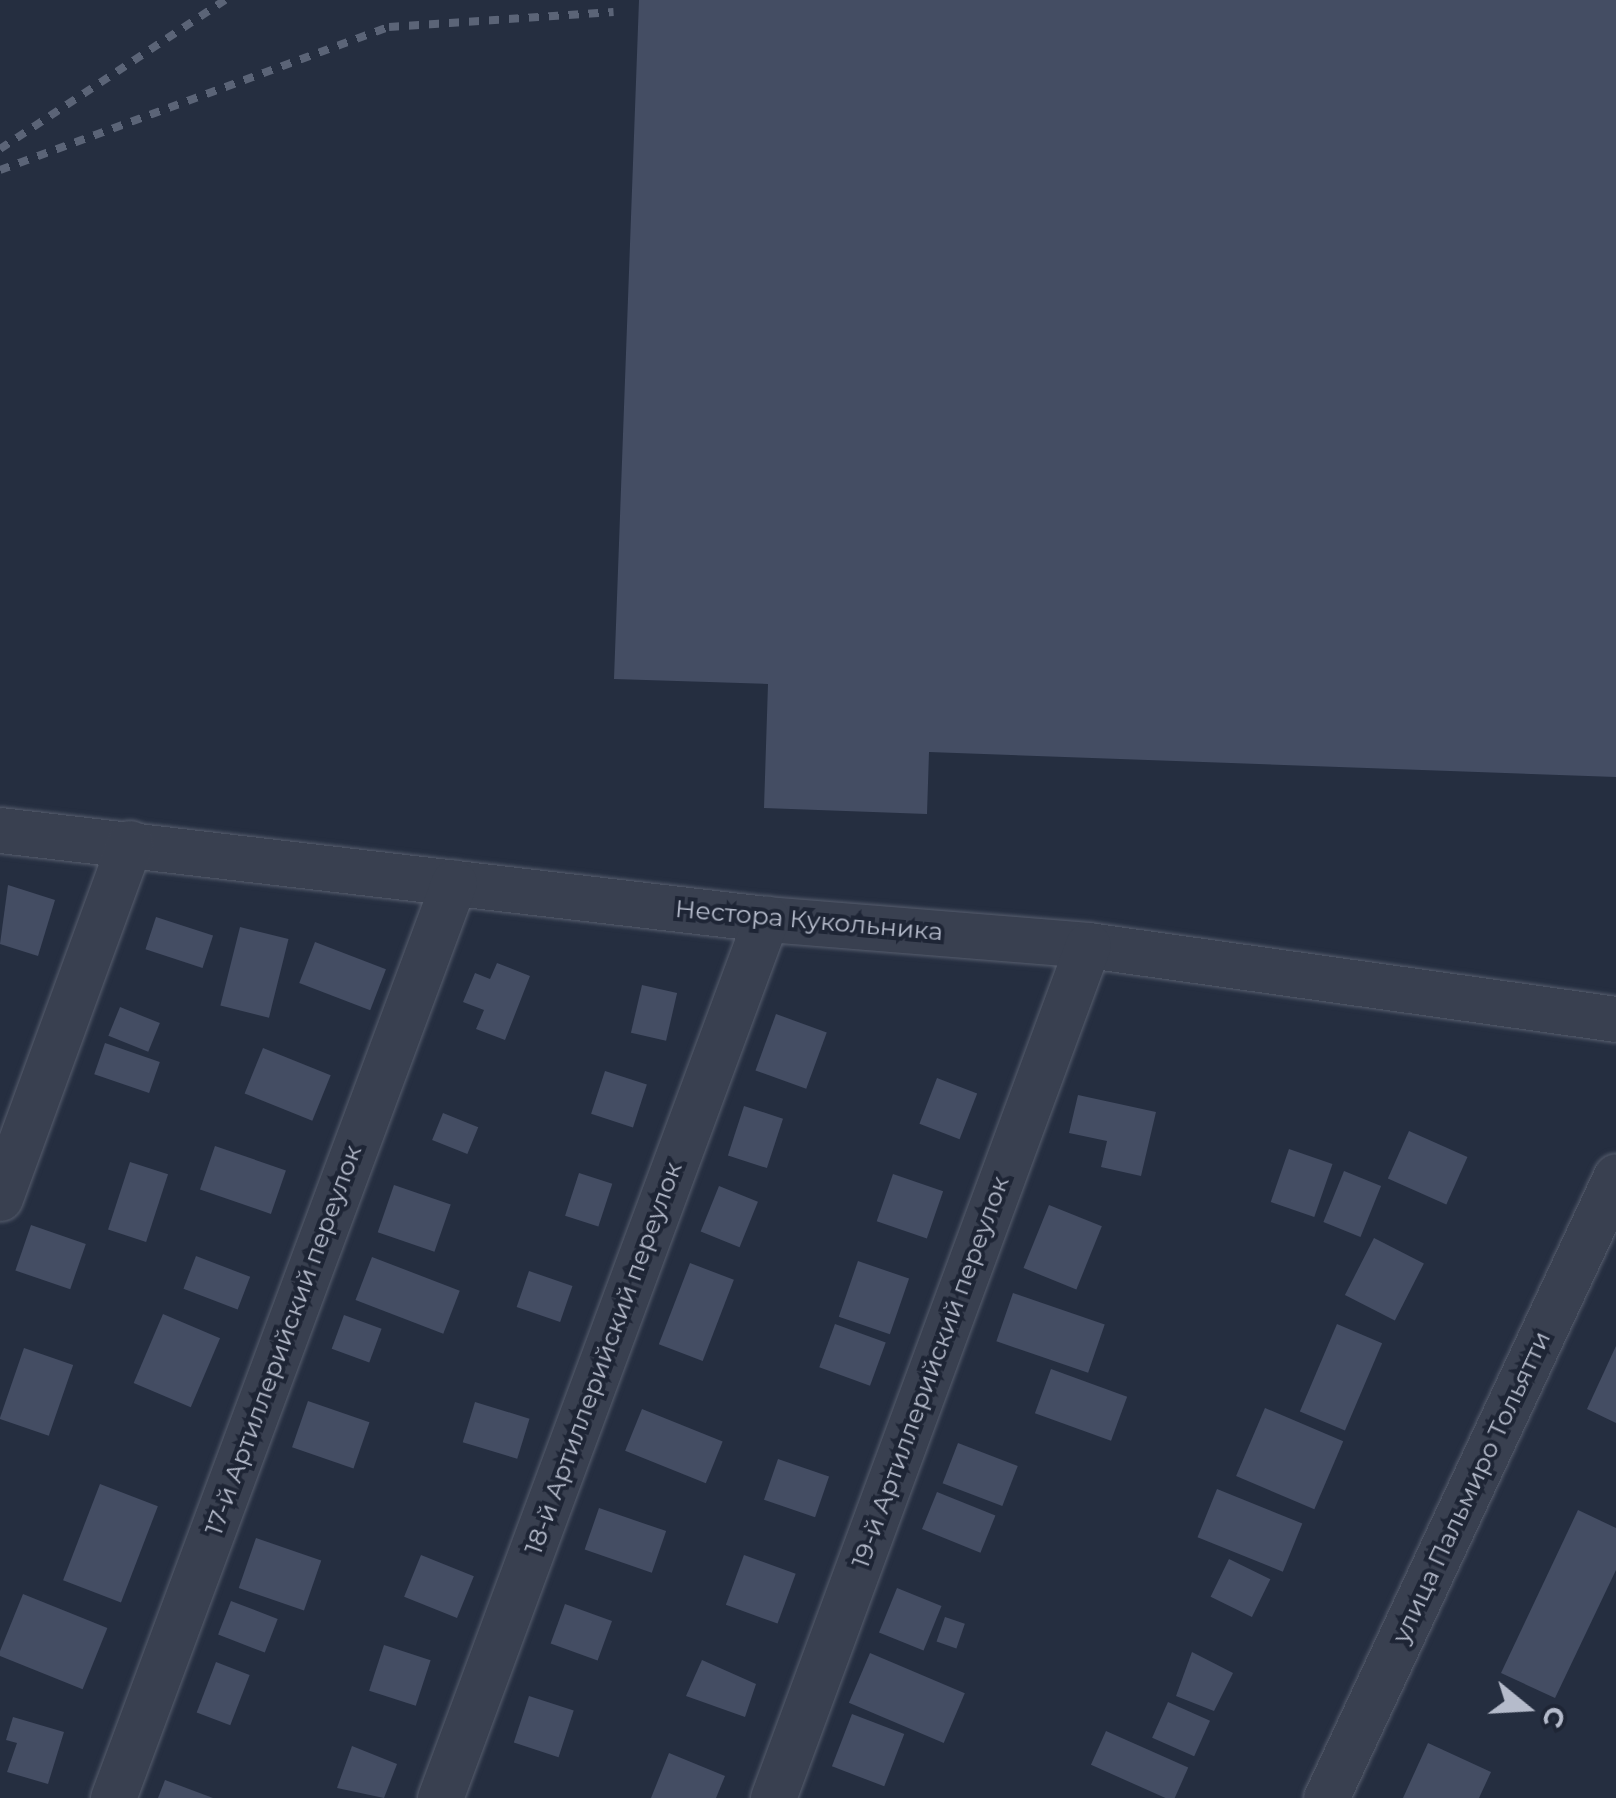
<!DOCTYPE html>
<html>
<head>
<meta charset="utf-8">
<style>
	body { margin:0 }
	#map { position:relative; width:1616px; height:1798px; overflow:hidden; background:#252e40; font-family:Montserrat,sans-serif }
	div>[style] { position:absolute }
	.building>* { inset:0; background:#444d63; transform-origin:0 0 }
	.roads { filter:drop-shadow(0 0 2px #575e6e) drop-shadow(0 0 2px #575e6e) }
	.minor>* { height:45px; margin:-22.5px; padding:0 22.5px; transform-origin:22.5px; border-radius:22.5px; background:#394050 }
	.rail>* { height:8px; margin-top:-4px; transform-origin:0; background:repeating-linear-gradient(90deg,#5b6477 0 10px,transparent 0 20px) }
	span { translate:-50% -50%; white-space:nowrap; text-align:center; line-height:1.15; -webkit-text-stroke:8px #1e2535; paint-order:stroke }
	.street-label { font-size:25px; color:#b5bbcb }
	.north { position:absolute; left:1476px; top:1658px; width:100px; height:100px; -webkit-text-stroke:8px #1e2535; paint-order:stroke; rotate:108deg; font-size:28px; font-weight:700; line-height:40px; text-align:center; color:#b5bbcb }
	.north::after { content:''; display:block; margin:auto; width:35px; height:45px; background:#b5bbcb; clip-path:polygon(50% 0,100% 100%,50% 72%,0 100%) }
</style>
</head>
<body>
<div id="map">
	<div class="building">
		<i style="clip-path:polygon(639px 0,1616px 0,1616px 777px,929px 752px,927px 814px,764px 808px,768px 684px,614px 679px)"></i>
		<i style="clip-path:polygon(8px 885px,55px 900px,38px 956px,0 944px)"></i>
		<i style="left:156px;top:917px;width:60px;height:34px;rotate:18deg"></i>
		<i style="left:240px;top:927px;width:50px;height:81px;rotate:14deg"></i>
		<i style="left:315px;top:942px;width:76px;height:44px;rotate:21deg"></i>
		<i style="clip-path:polygon(497px 963px,530px 976px,505px 1040px,476px 1029px,484px 1010px,463px 1002px,475px 973px,490px 979px)"></i>
		<i style="left:642px;top:985px;width:36px;height:49px;rotate:13deg"></i>
		<i style="left:120px;top:1007px;width:43px;height:31px;rotate:22deg"></i>
		<i style="left:776px;top:1014px;width:54px;height:60px;rotate:20deg"></i>
		<i style="left:105px;top:1043px;width:58px;height:33px;rotate:19deg"></i>
		<i style="left:263px;top:1048px;width:73px;height:49px;rotate:22deg"></i>
		<i style="left:605px;top:1071px;width:44px;height:45px;rotate:18deg"></i>
		<i style="left:937px;top:1078px;width:43px;height:49px;rotate:21deg"></i>
		<i style="clip-path:polygon(1078px 1095px,1156px 1112px,1141px 1176px,1101px 1167px,1107px 1141px,1069px 1133px)"></i>
		<i style="left:744px;top:1106px;width:41px;height:52px;rotate:18deg"></i>
		<i style="left:443px;top:1113px;width:38px;height:29px;rotate:22deg"></i>
		<i style="left:1409px;top:1131px;width:64px;height:52px;rotate:24deg"></i>
		<i style="left:215px;top:1146px;width:75px;height:46px;rotate:19deg"></i>
		<i style="left:1289px;top:1149px;width:46px;height:56px;rotate:19deg"></i>
		<i style="left:130px;top:1162px;width:40px;height:71px;rotate:18deg"></i>
		<i style="left:1344px;top:1171px;width:40px;height:55px;rotate:22deg"></i>
		<i style="left:579px;top:1173px;width:35px;height:45px;rotate:18deg"></i>
		<i style="left:893px;top:1174px;width:53px;height:50px;rotate:19deg"></i>
		<i style="left:394px;top:1185px;width:60px;height:50px;rotate:19deg"></i>
		<i style="left:719px;top:1186px;width:42px;height:49px;rotate:22deg"></i>
		<i style="left:1049px;top:1205px;width:57px;height:68px;rotate:22deg"></i>
		<i style="left:31px;top:1225px;width:58px;height:48px;rotate:19deg"></i>
		<i style="left:1374px;top:1238px;width:56px;height:64px;rotate:27deg"></i>
		<i style="left:196px;top:1256px;width:58px;height:35px;rotate:21deg"></i>
		<i style="left:372px;top:1257px;width:94px;height:46px;rotate:21deg"></i>
		<i style="left:858px;top:1261px;width:54px;height:59px;rotate:19deg"></i>
		<i style="left:690px;top:1263px;width:47px;height:87px;rotate:21deg"></i>
		<i style="left:529px;top:1271px;width:46px;height:38px;rotate:19deg"></i>
		<i style="left:1013px;top:1293px;width:97px;height:51px;rotate:19deg"></i>
		<i style="left:163px;top:1314px;width:62px;height:75px;rotate:23deg"></i>
		<i style="left:344px;top:1315px;width:40px;height:36px;rotate:20deg"></i>
		<i style="left:835px;top:1324px;width:54px;height:46px;rotate:20deg"></i>
		<i style="left:1337px;top:1324px;width:49px;height:95px;rotate:23deg"></i>
		<i style="clip-path:polygon(1616px 1346px,1616px 1423px,1587px 1409px)"></i>
		<i style="left:24px;top:1348px;width:52px;height:75px;rotate:19deg"></i>
		<i style="left:1051px;top:1369px;width:81px;height:47px;rotate:20deg"></i>
		<i style="left:308px;top:1401px;width:65px;height:49px;rotate:19deg"></i>
		<i style="left:475px;top:1402px;width:57px;height:42px;rotate:17deg"></i>
		<i style="left:1265px;top:1408px;width:85px;height:74px;rotate:23deg"></i>
		<i style="left:642px;top:1409px;width:87px;height:45px;rotate:22deg"></i>
		<i style="left:958px;top:1443px;width:64px;height:43px;rotate:21deg"></i>
		<i style="left:778px;top:1459px;width:54px;height:43px;rotate:19deg"></i>
		<i style="left:100px;top:1484px;width:62px;height:103px;rotate:21deg"></i>
		<i style="left:1217px;top:1489px;width:92px;height:52px;rotate:22deg"></i>
		<i style="left:937px;top:1492px;width:63px;height:40px;rotate:22deg"></i>
		<i style="left:599px;top:1508px;width:71px;height:44px;rotate:19deg"></i>
		<i style="clip-path:polygon(1578px 1510px,1616px 1528px,1616px 1570px,1555px 1698px,1501px 1673px)"></i>
		<i style="left:256px;top:1538px;width:69px;height:53px;rotate:19deg"></i>
		<i style="left:421px;top:1555px;width:57px;height:45px;rotate:22deg"></i>
		<i style="left:744px;top:1555px;width:55px;height:53px;rotate:20deg"></i>
		<i style="left:1229px;top:1559px;width:46px;height:42px;rotate:26deg"></i>
		<i style="left:897px;top:1588px;width:48px;height:48px;rotate:22deg"></i>
		<i style="left:23px;top:1594px;width:91px;height:66px;rotate:22deg"></i>
		<i style="left:231px;top:1601px;width:50px;height:36px;rotate:21deg"></i>
		<i style="left:565px;top:1604px;width:50px;height:42px;rotate:20deg"></i>
		<i style="left:945px;top:1617px;width:21px;height:26px;rotate:19deg"></i>
		<i style="left:384px;top:1645px;width:49px;height:48px;rotate:18deg"></i>
		<i style="clip-path:polygon(1192px 1652px,1233px 1673px,1214px 1711px,1176px 1696px)"></i>
		<i style="left:870px;top:1653px;width:103px;height:54px;rotate:23deg"></i>
		<i style="clip-path:polygon(702px 1660px,756px 1684px,745px 1717px,686px 1696px)"></i>
		<i style="left:216px;top:1662px;width:36px;height:54px;rotate:21deg"></i>
		<i style="left:529px;top:1696px;width:47px;height:49px;rotate:18deg"></i>
		<i style="left:1168px;top:1702px;width:46px;height:39px;rotate:24deg"></i>
		<i style="left:852px;top:1714px;width:56px;height:56px;rotate:21deg"></i>
		<i style="clip-path:polygon(13px 1717px,64px 1732px,48px 1784px,7px 1772px,17px 1743px,6px 1740px)"></i>
		<i style="left:1106px;top:1731px;width:90px;height:37px;rotate:24deg"></i>
		<i style="clip-path:polygon(1428px 1743px,1491px 1772px,1479px 1798px,1403px 1798px)"></i>
		<i style="clip-path:polygon(352px 1746px,397px 1764px,384px 1798px,337px 1788px)"></i>
		<i style="clip-path:polygon(669px 1753px,725px 1776px,716px 1798px,651px 1798px)"></i>
		<i style="clip-path:polygon(165px 1780px,213px 1798px,158px 1798px)"></i>
	</div>
	<div class="roads">
		<div class="minor">
			<i style="left:0;top:830px;width:771px;rotate:6.63deg"></i>
			<i style="left:766px;top:919px;width:323px;rotate:4.6deg"></i>
			<i style="left:1088px;top:945px;width:533px;rotate:7.98deg"></i>
			<i style="left:0;top:1198px;width:378px;rotate:-69.9deg"></i>
			<i style="left:113px;top:1798px;width:977px;rotate:-69.58deg"></i>
			<i style="left:440px;top:1798px;width:938px;rotate:-69.65deg"></i>
			<i style="left:773px;top:1798px;width:909px;rotate:-69.73deg"></i>
			<i style="left:1326px;top:1798px;width:686px;rotate:-65deg"></i>
		</div>
	</div>
	<div class="rail">
		<i style="left:0;top:149px;width:270px;rotate:-33.5deg"></i>
		<i style="left:0;top:170px;width:414px;rotate:-20.2deg"></i>
		<i style="left:389px;top:27px;width:225px;rotate:-3.8deg"></i>
	</div>
	<div class="street-label">
		<span style="left:809px;top:920px;rotate:5deg">Нестора Кукольника</span>
		<span style="left:283px;top:1340px;rotate:-70deg">17-й Артиллерийский переулок</span>
		<span style="left:603px;top:1358px;rotate:-70deg">18-й Артиллерийский переулок</span>
		<span style="left:930px;top:1372px;rotate:-70deg">19-й Артиллерийский переулок</span>
		<span style="left:1471px;top:1487px;rotate:-65deg">улица Пальмиро Тольятти</span>
	</div>
	<div class="north">С</div>
</div>
</body>
</html>
